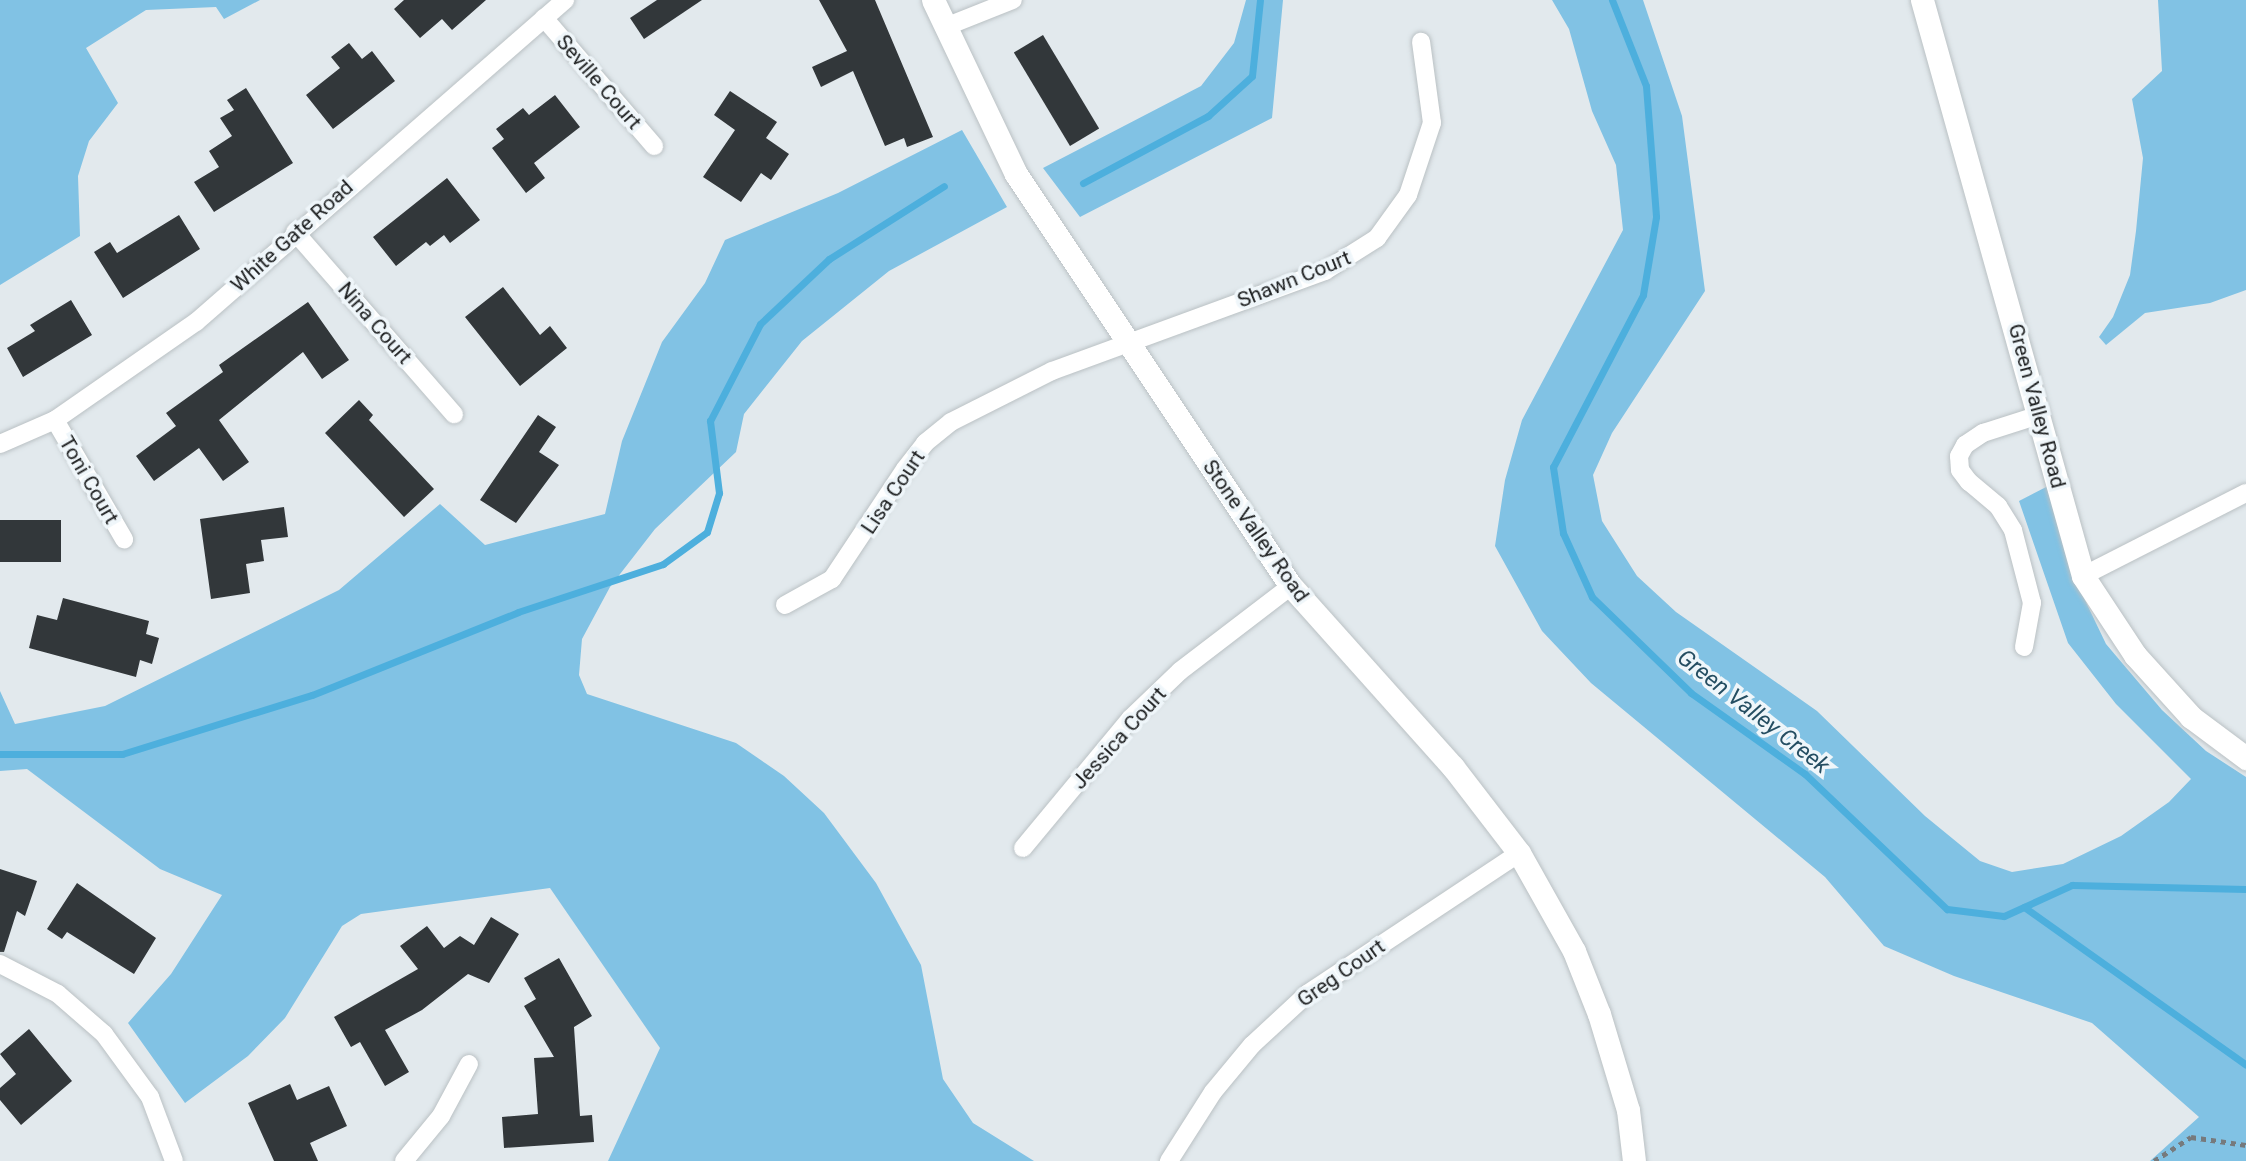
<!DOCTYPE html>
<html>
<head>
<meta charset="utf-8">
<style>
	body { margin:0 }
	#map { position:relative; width:2246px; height:1161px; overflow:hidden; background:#e2e9ed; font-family:Roboto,sans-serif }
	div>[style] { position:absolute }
	.green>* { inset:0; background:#81c2e4 }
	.stream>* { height:7px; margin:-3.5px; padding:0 3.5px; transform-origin:3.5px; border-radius:3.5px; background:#4dafdd }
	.building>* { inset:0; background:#32373a; transform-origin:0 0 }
	.path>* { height:4.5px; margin-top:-2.25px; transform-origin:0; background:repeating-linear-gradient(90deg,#767a7d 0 5px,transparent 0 10px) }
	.roads { filter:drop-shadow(0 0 2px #bac1c4) drop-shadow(0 0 2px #bac1c4) }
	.minor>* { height:18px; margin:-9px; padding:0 9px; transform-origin:9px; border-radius:9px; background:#fff }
	.tertiary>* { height:23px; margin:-11.5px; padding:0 11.5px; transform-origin:11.5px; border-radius:11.5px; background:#fff }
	span { translate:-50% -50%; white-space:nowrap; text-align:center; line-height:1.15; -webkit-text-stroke:7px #eff6fa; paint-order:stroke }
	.street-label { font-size:21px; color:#1b1d1e }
	.water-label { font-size:23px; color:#254e62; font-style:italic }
</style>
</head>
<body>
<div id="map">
	<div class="green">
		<i style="clip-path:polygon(0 0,260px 0,224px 19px,216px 7px,146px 10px,86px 48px,118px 103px,89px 141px,78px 176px,80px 236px,0 285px)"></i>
		<i style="clip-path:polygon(1246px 0,1283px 0,1272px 118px,1080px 217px,1043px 168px,1201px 86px,1234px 43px)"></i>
		<i style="clip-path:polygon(1552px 0,1643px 0,1682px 116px,1705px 291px,1612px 433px,1593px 475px,1602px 521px,1637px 576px,1676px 612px,1817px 711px,1925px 816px,1980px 861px,2012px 872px,2063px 864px,2121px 836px,2169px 802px,2191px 779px,2116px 704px,2068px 643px,2019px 501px,2050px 485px,2073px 575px,2106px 644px,2162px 710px,2206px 751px,2246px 777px,2246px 1161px,2150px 1161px,2199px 1117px,2092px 1023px,1954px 976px,1884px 946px,1825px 877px,1591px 683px,1542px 631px,1495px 546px,1505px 480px,1522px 420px,1623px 230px,1616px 165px,1592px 111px,1569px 29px)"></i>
		<i style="clip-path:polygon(2158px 0,2246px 0,2246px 290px,2210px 303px,2145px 313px,2106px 345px,2099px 337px,2113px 317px,2130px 275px,2136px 231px,2143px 158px,2132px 99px,2162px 71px)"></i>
		<i style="clip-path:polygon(962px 130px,1007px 207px,889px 271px,802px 341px,744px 414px,736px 452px,655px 529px,610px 587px,582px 639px,579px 675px,587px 694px,736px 743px,784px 776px,824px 813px,876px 883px,921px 965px,943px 1079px,973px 1123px,1034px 1161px,608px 1161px,660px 1048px,550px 888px,361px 914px,342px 926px,285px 1018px,248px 1056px,185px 1103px,128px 1023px,171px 974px,222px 895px,160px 869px,27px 769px,0 771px,0 691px,15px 724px,105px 706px,339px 590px,440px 504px,485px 545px,605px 514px,622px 441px,662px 342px,705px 283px,725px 240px,838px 193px)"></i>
	</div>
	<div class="stream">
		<i style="left:1612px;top:0;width:92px;rotate:68.4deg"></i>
		<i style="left:1646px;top:86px;width:131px;rotate:85.6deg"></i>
		<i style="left:1656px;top:217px;width:79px;rotate:99.5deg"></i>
		<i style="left:1643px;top:295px;width:194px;rotate:117.6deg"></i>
		<i style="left:1553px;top:467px;width:67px;rotate:81.4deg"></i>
		<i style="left:1563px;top:533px;width:70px;rotate:65.6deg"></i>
		<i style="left:1592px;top:597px;width:138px;rotate:44.1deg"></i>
		<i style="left:1691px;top:693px;width:140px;rotate:35.4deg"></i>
		<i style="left:1805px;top:774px;width:196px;rotate:43.6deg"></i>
		<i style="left:1947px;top:909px;width:57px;rotate:7deg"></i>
		<i style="left:2004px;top:916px;width:75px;rotate:-24.5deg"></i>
		<i style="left:2072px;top:885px;width:174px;rotate:1.3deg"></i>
		<i style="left:1083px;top:183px;width:142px;rotate:-28.2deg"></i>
		<i style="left:1208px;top:116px;width:59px;rotate:-42.3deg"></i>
		<i style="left:1252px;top:76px;width:76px;rotate:-84deg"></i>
		<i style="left:0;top:754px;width:122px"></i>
		<i style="left:122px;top:754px;width:199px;rotate:-17.3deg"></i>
		<i style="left:312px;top:695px;width:222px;rotate:-21.9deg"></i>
		<i style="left:518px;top:612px;width:153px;rotate:-18.3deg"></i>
		<i style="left:663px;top:564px;width:54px;rotate:-36deg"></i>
		<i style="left:707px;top:532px;width:41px;rotate:-72.9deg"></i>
		<i style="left:719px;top:493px;width:73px;rotate:-97.1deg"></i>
		<i style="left:710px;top:421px;width:109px;rotate:-62.7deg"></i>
		<i style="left:760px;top:324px;width:95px;rotate:-43.3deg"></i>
		<i style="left:829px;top:259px;width:136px;rotate:-32.4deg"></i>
		<i style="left:2024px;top:907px;width:272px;rotate:35.4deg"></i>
	</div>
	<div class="building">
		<i style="clip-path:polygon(404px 0,486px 0,452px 30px,442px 19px,420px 38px,394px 9px)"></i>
		<i style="clip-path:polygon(657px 0,702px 0,644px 39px,630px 18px)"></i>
		<i style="clip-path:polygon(819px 0,875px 0,933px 137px,907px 147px,904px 138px,885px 146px,853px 71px,821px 87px,812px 67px,847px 51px)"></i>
		<i style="left:1043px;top:35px;width:109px;height:34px;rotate:59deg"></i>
		<i style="clip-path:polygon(349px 43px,362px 59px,372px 51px,395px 81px,333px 129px,306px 95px,340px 68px,331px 57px)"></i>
		<i style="clip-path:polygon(246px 88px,293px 163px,214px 212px,194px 182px,219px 167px,209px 151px,232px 136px,220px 118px,234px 110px,227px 100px)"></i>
		<i style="clip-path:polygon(730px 91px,777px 122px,766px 138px,789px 154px,771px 180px,761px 173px,741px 202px,703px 177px,735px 130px,714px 115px)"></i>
		<i style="clip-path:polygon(555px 95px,580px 127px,534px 163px,545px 178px,526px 193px,492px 148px,504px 139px,496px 129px,523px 108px,529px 115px)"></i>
		<i style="clip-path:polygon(447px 178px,480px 220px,450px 243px,444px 235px,430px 246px,426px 242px,396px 266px,373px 237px)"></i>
		<i style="clip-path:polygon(179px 215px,200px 249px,123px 298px,94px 252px,110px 242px,117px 253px)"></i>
		<i style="clip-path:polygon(503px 287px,540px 335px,550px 326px,567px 348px,520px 386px,465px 317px)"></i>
		<i style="clip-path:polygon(71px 300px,92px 335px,23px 377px,7px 348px,35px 331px,30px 325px)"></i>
		<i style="clip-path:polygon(308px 302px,349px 360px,322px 379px,303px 352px,219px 420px,249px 462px,223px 481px,199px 448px,154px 481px,136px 456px,176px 426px,166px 413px,223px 372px,219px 365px)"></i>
		<i style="clip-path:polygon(359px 400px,373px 415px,369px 420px,434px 489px,404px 517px,325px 433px)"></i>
		<i style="clip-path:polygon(538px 415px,556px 427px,539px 452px,559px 465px,516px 523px,480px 500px)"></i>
		<i style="clip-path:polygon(284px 507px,288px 537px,261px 540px,264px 561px,246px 564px,250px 593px,211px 599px,200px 519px)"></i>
		<i style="left:0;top:520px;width:61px;height:42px"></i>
		<i style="clip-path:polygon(63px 598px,149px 621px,146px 634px,159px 638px,152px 664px,140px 660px,136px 677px,29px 648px,37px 615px,57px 620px)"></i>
		<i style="clip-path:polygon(0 869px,37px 881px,25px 916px,17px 911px,4px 952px,0 952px)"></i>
		<i style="clip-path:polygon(77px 883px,156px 938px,134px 974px,67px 932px,62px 939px,47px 929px)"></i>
		<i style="clip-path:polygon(491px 917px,519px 934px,489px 983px,468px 974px,422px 1010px,385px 1030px,409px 1072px,385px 1086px,360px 1042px,351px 1047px,334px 1017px,418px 969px,400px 946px,427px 926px,444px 948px,460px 936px,474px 945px)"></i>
		<i style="clip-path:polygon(559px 958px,592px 1016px,574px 1027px,580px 1116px,592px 1115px,594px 1142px,504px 1148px,502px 1117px,538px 1114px,534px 1058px,554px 1057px,524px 1006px,536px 999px,524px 978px)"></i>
		<i style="clip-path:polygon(29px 1029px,72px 1081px,21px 1125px,0 1100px,0 1088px,16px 1074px,0 1054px)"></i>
		<i style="clip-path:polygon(290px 1084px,297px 1100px,329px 1086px,347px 1126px,310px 1143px,318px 1161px,274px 1161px,248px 1103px)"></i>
	</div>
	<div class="path">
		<i style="left:2154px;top:1161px;width:44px;rotate:-33deg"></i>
		<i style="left:2191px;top:1137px;width:56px;rotate:8.3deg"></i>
	</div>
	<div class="roads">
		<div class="minor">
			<i style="left:544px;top:18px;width:169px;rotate:49.3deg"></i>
			<i style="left:945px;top:27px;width:73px;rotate:-21.7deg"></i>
			<i style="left:295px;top:232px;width:242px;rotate:48.9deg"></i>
			<i style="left:55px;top:420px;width:138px;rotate:59.9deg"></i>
			<i style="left:0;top:444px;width:60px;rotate:-23.6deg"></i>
			<i style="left:55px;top:420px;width:172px;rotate:-34.8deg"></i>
			<i style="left:196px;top:322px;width:490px;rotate:-41.1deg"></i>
			<i style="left:2083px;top:576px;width:183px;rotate:-27deg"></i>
			<i style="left:785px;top:605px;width:54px;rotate:-29deg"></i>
			<i style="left:832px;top:579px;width:132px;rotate:-56.4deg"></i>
			<i style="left:905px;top:469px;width:33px;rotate:-52deg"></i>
			<i style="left:925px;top:443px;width:33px;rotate:-39deg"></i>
			<i style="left:951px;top:422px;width:113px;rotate:-26.8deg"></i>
			<i style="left:1052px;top:371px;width:291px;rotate:-20.1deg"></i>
			<i style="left:1325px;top:271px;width:62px;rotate:-32.4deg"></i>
			<i style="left:1377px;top:238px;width:53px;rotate:-54.2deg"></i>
			<i style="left:1408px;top:195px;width:76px;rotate:-71.6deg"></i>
			<i style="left:1432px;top:123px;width:82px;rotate:-97.7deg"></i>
			<i style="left:2024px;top:647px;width:45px;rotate:-79.7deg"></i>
			<i style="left:2032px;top:603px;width:75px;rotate:-104.6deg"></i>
			<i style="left:2013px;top:530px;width:28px;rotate:-122deg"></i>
			<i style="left:1998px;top:506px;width:38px;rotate:-140deg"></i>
			<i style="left:1969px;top:482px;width:15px;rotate:-127deg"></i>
			<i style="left:1960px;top:470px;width:14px;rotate:-94deg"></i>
			<i style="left:1959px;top:456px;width:13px;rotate:-61deg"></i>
			<i style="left:1965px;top:445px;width:22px;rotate:-34deg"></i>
			<i style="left:1983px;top:433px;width:59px;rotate:-17.8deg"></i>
			<i style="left:1023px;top:848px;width:168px;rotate:-50.3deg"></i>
			<i style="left:1130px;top:719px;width:69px;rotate:-43.8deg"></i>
			<i style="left:1180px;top:671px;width:140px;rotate:-37.4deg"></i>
			<i style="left:0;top:964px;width:65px;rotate:27.3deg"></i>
			<i style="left:58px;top:994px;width:61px;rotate:41deg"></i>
			<i style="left:104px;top:1034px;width:78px;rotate:53.9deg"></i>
			<i style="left:150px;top:1097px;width:68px;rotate:69.4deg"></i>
			<i style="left:404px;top:1161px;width:58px;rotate:-50.6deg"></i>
			<i style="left:441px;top:1116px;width:59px;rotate:-61.7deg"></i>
			<i style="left:1169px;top:1161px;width:82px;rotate:-57.5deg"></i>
			<i style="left:1213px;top:1092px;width:61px;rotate:-50.3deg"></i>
			<i style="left:1252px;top:1045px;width:75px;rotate:-42.8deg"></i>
			<i style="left:1307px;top:994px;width:255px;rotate:-33.6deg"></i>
		</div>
		<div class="tertiary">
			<i style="left:933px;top:0;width:193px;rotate:64.5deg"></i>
			<i style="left:1016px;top:174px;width:495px;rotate:56.3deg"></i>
			<i style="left:1291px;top:586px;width:243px;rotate:48.2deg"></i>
			<i style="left:1453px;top:767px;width:108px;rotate:52.5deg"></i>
			<i style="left:1519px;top:853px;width:112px;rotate:60.7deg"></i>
			<i style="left:1574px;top:951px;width:68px;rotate:68.4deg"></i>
			<i style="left:1599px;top:1014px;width:100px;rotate:73.2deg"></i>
			<i style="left:1628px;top:1110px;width:51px;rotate:83.3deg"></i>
			<i style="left:1922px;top:0;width:598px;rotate:74.38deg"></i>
			<i style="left:2083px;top:576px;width:95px;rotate:56.6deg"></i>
			<i style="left:2135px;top:655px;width:84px;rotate:47.9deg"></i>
			<i style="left:2191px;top:717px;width:69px;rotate:36.7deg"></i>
		</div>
	</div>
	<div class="street-label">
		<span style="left:599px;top:82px;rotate:49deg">Seville Court</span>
		<span style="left:292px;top:236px;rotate:-42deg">White Gate Road</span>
		<span style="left:1294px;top:279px;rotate:-22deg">Shawn Court</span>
		<span style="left:375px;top:323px;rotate:49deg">Nina Court</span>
		<span style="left:2037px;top:406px;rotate:75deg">Green Valley Road</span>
		<span style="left:89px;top:480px;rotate:60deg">Toni Court</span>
		<span style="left:893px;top:492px;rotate:-56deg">Lisa Court</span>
		<span style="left:1256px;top:531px;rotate:55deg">Stone Valley Road</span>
		<span style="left:1119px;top:738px;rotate:-48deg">Jessica Court</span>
		<span style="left:1341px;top:973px;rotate:-35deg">Greg Court</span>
	</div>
	<div class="water-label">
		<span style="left:1753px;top:712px;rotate:38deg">Green Valley Creek</span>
	</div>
</div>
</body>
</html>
